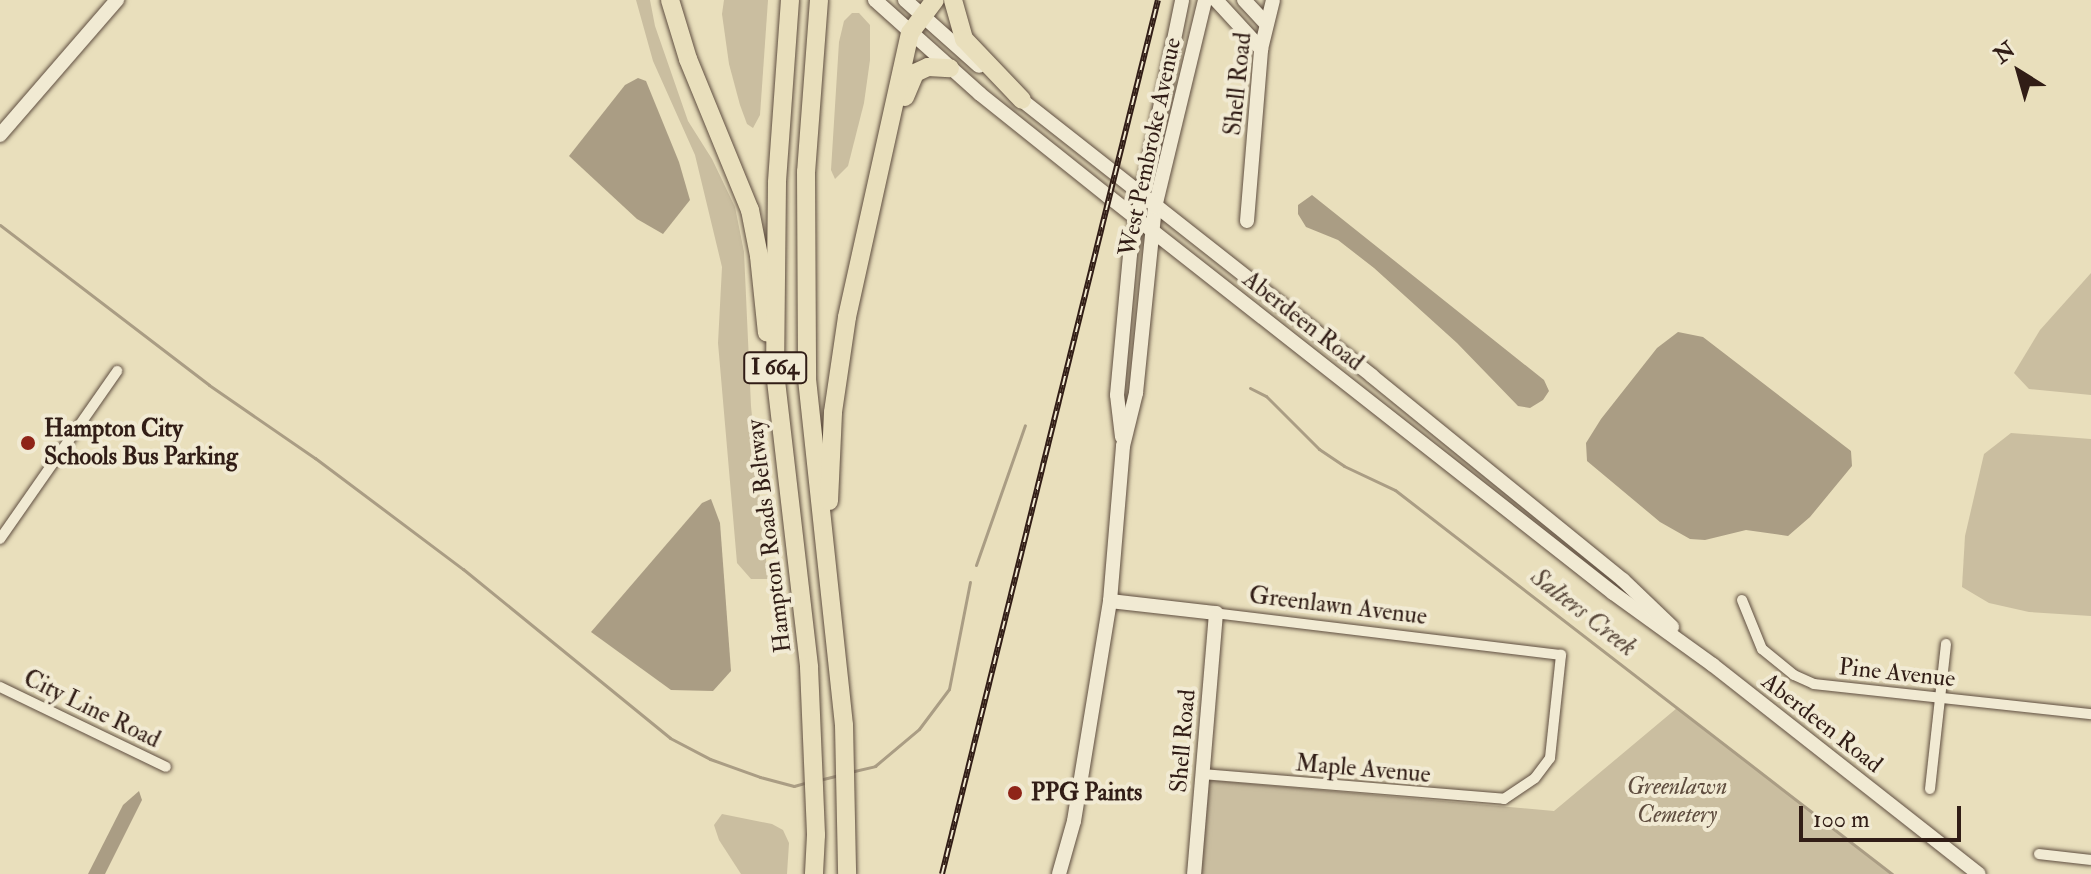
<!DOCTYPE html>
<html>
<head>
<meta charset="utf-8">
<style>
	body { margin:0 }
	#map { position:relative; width:2091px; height:874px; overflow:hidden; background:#e9dfbc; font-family:"IM FELL Double Pica",serif }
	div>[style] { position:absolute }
	.green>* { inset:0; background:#cabea0 }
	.water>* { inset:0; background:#aa9d84 }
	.stream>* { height:3px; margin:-1.5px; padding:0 1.5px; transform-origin:1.5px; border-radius:1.5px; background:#aa9d84 }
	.roads { filter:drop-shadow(0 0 2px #5f4e40) drop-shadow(0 0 2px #5f4e40) }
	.street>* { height:10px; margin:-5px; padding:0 5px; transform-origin:5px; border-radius:5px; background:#f1ead3 }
	.secondary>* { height:14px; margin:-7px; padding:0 7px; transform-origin:7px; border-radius:7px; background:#f1ead3 }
	.highway>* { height:18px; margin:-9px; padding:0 9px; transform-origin:9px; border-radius:9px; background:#e9dfbc }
	.rail>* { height:6px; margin-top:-3px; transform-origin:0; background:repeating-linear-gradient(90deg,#f1ead3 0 9px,#311d16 0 18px); box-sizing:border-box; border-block:2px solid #311d16 }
	.dots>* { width:22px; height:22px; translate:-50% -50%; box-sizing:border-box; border:4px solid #f1ead3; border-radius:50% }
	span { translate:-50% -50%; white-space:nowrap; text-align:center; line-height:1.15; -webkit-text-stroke:8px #f1ead3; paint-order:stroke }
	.shield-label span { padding:2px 6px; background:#f1ead3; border:2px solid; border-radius:6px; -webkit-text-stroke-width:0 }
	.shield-label { font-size:22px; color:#311d16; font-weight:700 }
	.street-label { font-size:24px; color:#311d16 }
	.poi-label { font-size:24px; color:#311d16; font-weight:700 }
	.left { translate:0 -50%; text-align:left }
	.park-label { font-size:24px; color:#5f4d3f; font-style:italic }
	.water-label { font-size:26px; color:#5b4a3c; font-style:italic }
	.north { position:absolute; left:1979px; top:32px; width:80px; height:80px; -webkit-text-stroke:6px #f1ead3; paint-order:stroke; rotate:323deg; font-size:22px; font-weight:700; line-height:32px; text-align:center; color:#311d16 }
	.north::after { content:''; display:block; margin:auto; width:28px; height:36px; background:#311d16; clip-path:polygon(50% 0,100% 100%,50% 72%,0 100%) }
	.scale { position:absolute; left:1799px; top:806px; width:162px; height:36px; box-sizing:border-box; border:4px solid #311d16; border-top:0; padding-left:10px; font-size:24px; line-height:28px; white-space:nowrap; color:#311d16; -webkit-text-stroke:6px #f1ead3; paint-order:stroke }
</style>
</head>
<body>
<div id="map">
	<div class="green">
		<i style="clip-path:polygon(636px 0,650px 0,655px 26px,688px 121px,712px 159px,735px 207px,744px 252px,751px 406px,768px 579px,751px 579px,737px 563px,718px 343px,722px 267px,695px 155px,653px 61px)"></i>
		<i style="clip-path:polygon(724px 0,768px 0,760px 115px,753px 128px,747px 124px,740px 105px,729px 64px,722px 14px)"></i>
		<i style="clip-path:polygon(852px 13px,859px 13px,870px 25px,870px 60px,864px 103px,848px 166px,835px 179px,831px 170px,839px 42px,844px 21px)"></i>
		<i style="clip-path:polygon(2091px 273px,2091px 395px,2029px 389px,2014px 373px,2040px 330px)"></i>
		<i style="clip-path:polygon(2011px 433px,2091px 439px,2091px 616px,2029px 612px,1989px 603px,1962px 587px,1965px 536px,1984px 454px)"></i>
		<i style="clip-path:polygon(1677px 708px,1892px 874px,1201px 874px,1208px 780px,1554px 811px)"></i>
		<i style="clip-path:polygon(722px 814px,772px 824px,783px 830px,789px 843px,787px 874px,741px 874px,719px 840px,714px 825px)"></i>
	</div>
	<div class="water">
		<i style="clip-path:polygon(638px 78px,646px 81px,679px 162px,690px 200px,663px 234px,637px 219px,569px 156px,625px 85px)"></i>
		<i style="clip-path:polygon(1312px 195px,1544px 380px,1549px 391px,1543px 400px,1530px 408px,1518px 406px,1457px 343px,1374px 268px,1338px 240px,1306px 227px,1298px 214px,1298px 205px)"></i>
		<i style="clip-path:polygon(1678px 332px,1703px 337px,1851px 451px,1852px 466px,1810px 517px,1788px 536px,1746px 530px,1705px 540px,1690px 539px,1660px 522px,1587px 461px,1586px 443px,1601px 419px,1657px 348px)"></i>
		<i style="clip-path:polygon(711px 499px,720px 523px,731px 671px,713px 691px,671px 690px,591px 632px,702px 503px)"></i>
		<i style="clip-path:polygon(139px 791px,142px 800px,105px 874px,88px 874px,123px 805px)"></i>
	</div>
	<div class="stream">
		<i style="left:0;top:225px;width:263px;rotate:37.4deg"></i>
		<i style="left:209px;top:385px;width:129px;rotate:34.6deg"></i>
		<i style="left:315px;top:458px;width:185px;rotate:36.9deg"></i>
		<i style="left:463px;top:569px;width:267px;rotate:39.2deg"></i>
		<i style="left:670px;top:738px;width:45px;rotate:27.7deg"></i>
		<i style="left:710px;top:759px;width:53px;rotate:19.8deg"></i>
		<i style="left:760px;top:777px;width:35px;rotate:15deg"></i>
		<i style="left:794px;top:786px;width:15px;rotate:-16deg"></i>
		<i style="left:1250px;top:388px;width:18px;rotate:27deg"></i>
		<i style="left:1266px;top:396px;width:75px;rotate:45deg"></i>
		<i style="left:1319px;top:449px;width:30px;rotate:34deg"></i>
		<i style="left:1344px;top:466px;width:56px;rotate:25.2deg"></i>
		<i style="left:1395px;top:490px;width:628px;rotate:37.69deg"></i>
		<i style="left:976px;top:565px;width:148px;rotate:-70.7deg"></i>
		<i style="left:850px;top:772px;width:26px;rotate:-13deg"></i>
		<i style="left:875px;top:766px;width:57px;rotate:-40.1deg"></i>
		<i style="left:919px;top:729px;width:50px;rotate:-53.1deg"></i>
		<i style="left:949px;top:689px;width:109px;rotate:-78.9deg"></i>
		<i style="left:819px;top:780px;width:21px;rotate:-14deg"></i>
	</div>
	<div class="roads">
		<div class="street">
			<i style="left:0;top:539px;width:205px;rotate:-55.1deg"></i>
			<i style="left:1742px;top:600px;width:53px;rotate:67.8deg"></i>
			<i style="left:1762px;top:649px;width:41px;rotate:39.1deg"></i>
			<i style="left:1794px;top:675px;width:22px;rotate:24deg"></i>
			<i style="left:1814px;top:684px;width:279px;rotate:6.2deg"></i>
			<i style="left:0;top:687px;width:184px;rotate:25.7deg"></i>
			<i style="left:1202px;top:774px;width:303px;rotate:4.7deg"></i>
			<i style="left:1504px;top:799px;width:37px;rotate:-34deg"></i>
			<i style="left:1535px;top:778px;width:25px;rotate:-53deg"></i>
			<i style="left:1550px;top:758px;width:104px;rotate:-83.9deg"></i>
			<i style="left:1561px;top:655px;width:348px;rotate:-173.1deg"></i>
			<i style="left:1930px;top:789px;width:146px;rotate:-83.7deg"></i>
			<i style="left:2039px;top:854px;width:52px;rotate:6.6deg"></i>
		</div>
		<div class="secondary">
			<i style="left:875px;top:0;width:141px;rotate:41.8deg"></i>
			<i style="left:980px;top:94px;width:164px;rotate:38.6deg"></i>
			<i style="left:1108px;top:196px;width:642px;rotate:38.17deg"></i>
			<i style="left:1613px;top:593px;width:123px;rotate:35.8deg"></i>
			<i style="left:1713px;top:665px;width:338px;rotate:38.2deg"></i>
			<i style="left:905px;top:0;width:99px;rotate:41.7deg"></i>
			<i style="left:1216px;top:0;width:67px;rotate:47.4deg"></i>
			<i style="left:1244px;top:0;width:33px;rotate:47deg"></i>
			<i style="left:1014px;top:94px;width:456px;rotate:38.2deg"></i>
			<i style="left:1372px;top:376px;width:323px;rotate:39.1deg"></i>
			<i style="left:1623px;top:580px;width:68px;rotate:43.8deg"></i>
			<i style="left:0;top:135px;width:179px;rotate:-49.1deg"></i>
			<i style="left:1247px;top:221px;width:173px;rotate:-85.3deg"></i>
			<i style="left:1261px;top:49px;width:50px;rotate:-76.2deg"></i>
			<i style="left:1122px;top:437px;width:42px;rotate:-96.8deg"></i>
			<i style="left:1117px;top:395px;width:142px;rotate:-84.7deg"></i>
			<i style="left:1130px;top:254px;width:259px;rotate:-78.4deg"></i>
			<i style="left:1110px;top:601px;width:107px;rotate:6.5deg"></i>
			<i style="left:1216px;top:613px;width:262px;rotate:94.8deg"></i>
			<i style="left:1059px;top:874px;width:55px;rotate:-74.2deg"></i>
			<i style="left:1074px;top:821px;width:223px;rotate:-80.7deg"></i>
			<i style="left:1110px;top:601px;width:156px;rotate:-85.2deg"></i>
			<i style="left:1123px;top:446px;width:55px;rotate:-76.2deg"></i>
			<i style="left:1136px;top:393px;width:187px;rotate:-84.2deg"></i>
			<i style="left:1155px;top:207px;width:213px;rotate:-76.4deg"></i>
		</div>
		<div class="highway">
			<i style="left:670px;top:0;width:62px;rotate:73deg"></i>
			<i style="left:688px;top:59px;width:163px;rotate:67.7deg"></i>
			<i style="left:750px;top:210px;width:47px;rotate:78.9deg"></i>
			<i style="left:759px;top:256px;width:77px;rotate:84.1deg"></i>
			<i style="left:790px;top:0;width:183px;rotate:94.1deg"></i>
			<i style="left:777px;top:183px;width:189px;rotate:90.6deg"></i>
			<i style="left:775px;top:372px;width:297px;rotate:83.4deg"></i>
			<i style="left:809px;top:667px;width:168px;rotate:87.6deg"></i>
			<i style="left:816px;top:835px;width:39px;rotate:93deg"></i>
			<i style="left:819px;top:0;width:172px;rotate:94.3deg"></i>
			<i style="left:806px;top:172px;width:207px;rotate:89.7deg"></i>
			<i style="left:807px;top:379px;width:348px;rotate:83.9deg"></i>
			<i style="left:844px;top:725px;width:149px;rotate:88.8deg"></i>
			<i style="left:953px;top:0;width:41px;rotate:74.2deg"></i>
			<i style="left:964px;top:39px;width:84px;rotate:46.4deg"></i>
			<i style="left:905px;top:97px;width:26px;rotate:-67deg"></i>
			<i style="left:915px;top:73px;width:14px;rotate:-25deg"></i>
			<i style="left:928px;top:67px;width:22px;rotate:3deg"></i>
			<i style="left:829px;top:501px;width:89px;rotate:-87.4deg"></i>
			<i style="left:833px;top:412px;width:96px;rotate:-81.6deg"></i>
			<i style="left:847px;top:317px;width:291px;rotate:-77.5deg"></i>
			<i style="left:910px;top:33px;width:41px;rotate:-52.9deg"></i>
		</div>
	</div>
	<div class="rail">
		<i style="left:942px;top:874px;width:900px;rotate:-76.12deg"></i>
	</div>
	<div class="dots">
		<i style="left:28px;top:443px;background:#8f2418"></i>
		<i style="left:1015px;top:793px;background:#8f2418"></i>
	</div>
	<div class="shield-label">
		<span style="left:775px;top:368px">I 664</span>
	</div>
	<div class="street-label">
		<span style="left:1238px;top:84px;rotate:-84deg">Shell Road</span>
		<span style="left:1150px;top:147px;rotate:-78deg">West Pembroke Avenue</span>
		<span style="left:1303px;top:321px;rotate:38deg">Aberdeen Road</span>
		<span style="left:769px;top:536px;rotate:-97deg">Hampton Roads Beltway</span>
		<span style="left:1338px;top:606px;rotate:7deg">Greenlawn Avenue</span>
		<span style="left:1897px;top:673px;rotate:6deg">Pine Avenue</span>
		<span style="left:92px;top:709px;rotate:26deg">City Line Road</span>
		<span style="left:1822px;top:723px;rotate:38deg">Aberdeen Road</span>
		<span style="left:1183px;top:741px;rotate:-85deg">Shell Road</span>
		<span style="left:1363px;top:769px;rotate:5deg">Maple Avenue</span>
	</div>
	<div class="poi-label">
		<span class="left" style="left:44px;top:443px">Hampton City<br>Schools Bus Parking</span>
		<span class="left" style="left:1031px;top:793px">PPG Paints</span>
	</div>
	<div class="park-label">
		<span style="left:1677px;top:801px">Greenlawn<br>Cemetery</span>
	</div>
	<div class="water-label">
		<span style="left:1583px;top:613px;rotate:38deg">Salters Creek</span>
	</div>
	<div class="north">N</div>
	<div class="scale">100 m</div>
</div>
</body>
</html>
